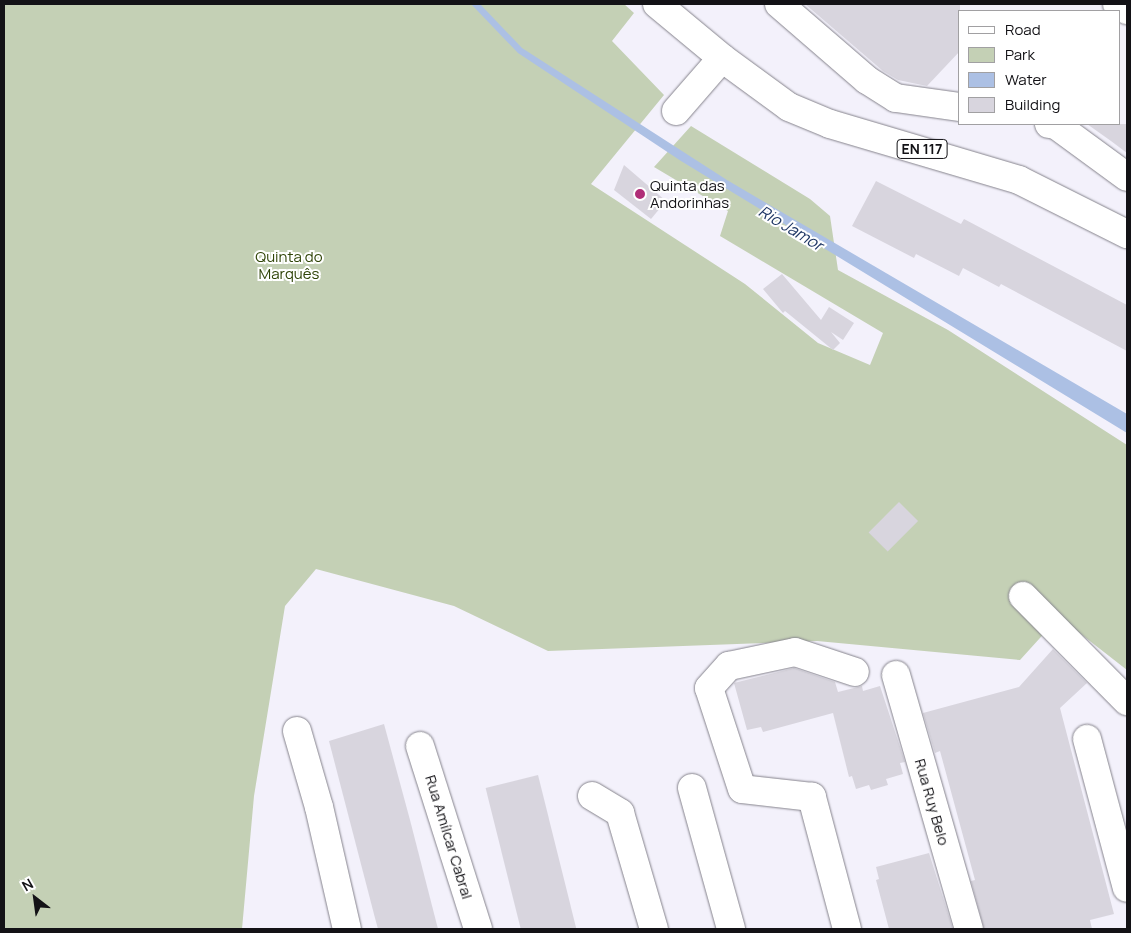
<!DOCTYPE html>
<html>
<head>
<meta charset="utf-8">
<style>
	body { margin:0 }
	#map { position:relative; width:1131px; height:933px; overflow:hidden; background:#f3f1fb; font-family:Manrope,sans-serif }
	div>[style] { position:absolute }
	.green>* { inset:0; background:#c4d0b5 }
	.water>* { inset:0; background:#acc0e4 }
	.building>* { inset:0; background:#d8d5de; transform-origin:0 0 }
	.roads { filter:drop-shadow(0 0 1px #85838c) drop-shadow(0 0 1px #85838c) }
	.minor>* { height:28px; margin:-14px; padding:0 14px; transform-origin:14px; border-radius:14px; background:#fff }
	.major>* { height:28px; margin:-14px; padding:0 14px; transform-origin:14px; border-radius:14px; background:#fff }
	.dots>* { width:14px; height:14px; translate:-50% -50%; box-sizing:border-box; border:2px solid #fff; border-radius:50% }
	span { translate:-50% -50%; white-space:nowrap; text-align:center; line-height:1.15; -webkit-text-stroke:4px #fff; paint-order:stroke }
	.shield-label span { padding:1px 4px; background:#fff; border:1px solid; border-radius:4px; -webkit-text-stroke-width:0 }
	.shield-label { font-size:14px; color:#131216; font-weight:700 }
	.poi-label { font-size:15px; color:#131216 }
	.left { translate:0 -50%; text-align:left }
	.park-label { font-size:15px; color:#2f4407 }
	.street-label { font-size:15px; color:#131216 }
	.water-label { font-size:16px; color:#1f3765; font-style:italic }
	.frame { position:absolute; inset:0; border:5px solid #131216; pointer-events:none }
	.legend { position:absolute; left:958px; top:10px; width:162px; height:115px; box-sizing:border-box; background:#fff; border:1px solid #a1a0a2; margin:0; padding:6px 9px; list-style:none; font-size:15px; color:#131216 }
	.legend li { display:flex; align-items:center; gap:10px; height:25px }
	.legend b { width:25px; border:1px solid #a1a0a2 }
	.north { position:absolute; left:10px; top:873px; width:50px; height:50px; -webkit-text-stroke:4px #fff; paint-order:stroke; rotate:330deg; font-size:14px; font-weight:700; line-height:20px; text-align:center; color:#131216 }
	.north::after { content:''; display:block; margin:auto; width:18px; height:22px; background:#131216; clip-path:polygon(50% 0,100% 100%,50% 72%,0 100%) }
</style>
</head>
<body>
<div id="map">
	<div class="green">
		<i style="clip-path:polygon(4px 4px,624px 4px,634px 13px,612px 41px,664px 95px,591px 184px,745px 284px,818px 343px,870px 365px,883px 333px,720px 236px,728px 211px,654px 167px,691px 126px,810px 199px,830px 216px,838px 270px,948px 330px,1127px 445px,1127px 670px,1059px 617px,1020px 660px,817px 641px,548px 651px,454px 606px,316px 569px,285px 606px,254px 796px,242px 929px,4px 929px)"></i>
	</div>
	<div class="water">
		<i style="clip-path:polygon(471px 4px,480px 4px,522px 48px,727px 180px,1127px 414px,1127px 433px,681px 161px,518px 53px)"></i>
	</div>
	<div class="building">
		<i style="clip-path:polygon(805px 4px,960px 4px,960px 51px,927px 86px,898px 80px,883px 71px)"></i>
		<i style="clip-path:polygon(1087px 124px,1127px 124px,1127px 153px,1111px 141px)"></i>
		<i style="clip-path:polygon(624px 165px,666px 201px,651px 219px,614px 190px)"></i>
		<i style="clip-path:polygon(876px 181px,961px 224px,964px 219px,1127px 305px,1127px 351px,1001px 284px,999px 287px,963px 268px,959px 276px,916px 254px,914px 258px,852px 226px)"></i>
		<i style="clip-path:polygon(782px 274px,821px 320px,829px 307px,854px 323px,843px 340px,831px 332px,840px 343px,833px 350px,785px 311px,783px 313px,763px 289px)"></i>
		<i style="left:899px;top:502px;width:27px;height:43px;rotate:45deg"></i>
		<i style="clip-path:polygon(1053px 649px,1087px 683px,1060px 708px,1114px 914px,1090px 920px,1092px 929px,984px 929px,971px 881px,975px 880px,940px 751px,935px 753px,923px 713px,1019px 687px)"></i>
		<i style="clip-path:polygon(794px 668px,835px 682px,838px 692px,862px 686px,863px 691px,880px 686px,905px 762px,900px 763px,903px 774px,886px 779px,888px 785px,871px 790px,869px 785px,856px 789px,852px 776px,849px 777px,833px 713px,763px 732px,761px 727px,747px 730px,734px 683px)"></i>
		<i style="clip-path:polygon(384px 724px,410px 820px,438px 929px,378px 929px,375px 918px,329px 741px)"></i>
		<i style="left:538px;top:775px;width:159px;height:54px;rotate:76deg"></i>
		<i style="clip-path:polygon(929px 853px,953px 929px,889px 929px,876px 880px,879px 879px,876px 867px)"></i>
	</div>
	<div class="roads">
		<div class="minor">
			<i style="left:779px;top:4px;width:116px;rotate:40.8deg"></i>
			<i style="left:867px;top:80px;width:34px;rotate:32deg"></i>
			<i style="left:896px;top:98px;width:65px;rotate:8deg"></i>
			<i style="left:1117px;top:4px;width:12px;rotate:31deg"></i>
			<i style="left:676px;top:111px;width:70px;rotate:-49deg"></i>
			<i style="left:1049px;top:124px;width:7px;rotate:8deg"></i>
			<i style="left:1056px;top:125px;width:88px;rotate:36.2deg"></i>
			<i style="left:1023px;top:596px;width:148px;rotate:45.3deg"></i>
			<i style="left:896px;top:675px;width:264px;rotate:74deg"></i>
			<i style="left:297px;top:731px;width:79px;rotate:73.9deg"></i>
			<i style="left:319px;top:807px;width:125px;rotate:77.1deg"></i>
			<i style="left:1087px;top:739px;width:154px;rotate:75deg"></i>
			<i style="left:420px;top:746px;width:192px;rotate:72.4deg"></i>
			<i style="left:692px;top:788px;width:146px;rotate:74.5deg"></i>
			<i style="left:592px;top:796px;width:33px;rotate:31deg"></i>
			<i style="left:620px;top:813px;width:121px;rotate:73.7deg"></i>
			<i style="left:847px;top:929px;width:137px;rotate:-104.9deg"></i>
			<i style="left:812px;top:797px;width:70px;rotate:-173.5deg"></i>
			<i style="left:742px;top:789px;width:106px;rotate:-108.1deg"></i>
			<i style="left:709px;top:688px;width:30px;rotate:-48deg"></i>
			<i style="left:729px;top:666px;width:67px;rotate:-12deg"></i>
			<i style="left:795px;top:652px;width:63px;rotate:18.4deg"></i>
		</div>
		<div class="major">
			<i style="left:657px;top:4px;width:85px;rotate:39.7deg"></i>
			<i style="left:722px;top:58px;width:83px;rotate:36.2deg"></i>
			<i style="left:789px;top:107px;width:44px;rotate:22.5deg"></i>
			<i style="left:830px;top:124px;width:197px;rotate:16.5deg"></i>
			<i style="left:1019px;top:180px;width:121px;rotate:26.6deg"></i>
		</div>
	</div>
	<div class="dots">
		<i style="left:640px;top:194px;background:#b02e78"></i>
	</div>
	<div class="shield-label">
		<span style="left:922px;top:149px">EN 117</span>
	</div>
	<div class="poi-label">
		<span class="left" style="left:650px;top:194px">Quinta das<br>Andorinhas</span>
	</div>
	<div class="park-label">
		<span style="left:289px;top:265px">Quinta do<br>Marquês</span>
	</div>
	<div class="street-label">
		<span style="left:932px;top:802px;rotate:74deg">Rua Ruy Belo</span>
		<span style="left:449px;top:837px;rotate:73deg">Rua Amílcar Cabral</span>
	</div>
	<div class="water-label">
		<span style="left:791px;top:228px;rotate:31deg">Rio Jamor</span>
	</div>
	<div class="frame"></div>
	<ul class="legend">
	<li><b style="height:6px;background:#fff"></b>Road</li>
	<li><b style="height:14px;background:#c4d0b5"></b>Park</li>
	<li><b style="height:14px;background:#acc0e4"></b>Water</li>
	<li><b style="height:14px;background:#d8d5de"></b>Building</li>
	</ul>
	<div class="north">N</div>
</div>
</body>
</html>
